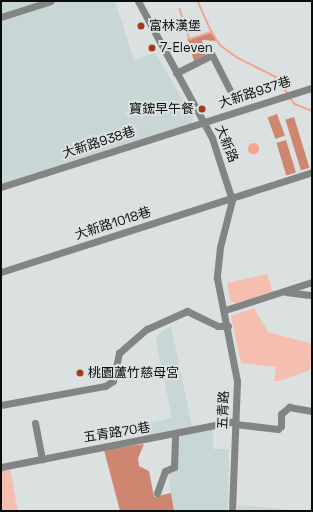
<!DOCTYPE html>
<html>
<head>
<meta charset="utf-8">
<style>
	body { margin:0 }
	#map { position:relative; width:313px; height:512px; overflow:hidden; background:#dbe0e0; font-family:"Space Grotesk","Noto Sans TC",sans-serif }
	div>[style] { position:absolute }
	.built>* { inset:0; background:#c8d6d5 }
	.green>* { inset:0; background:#f5beae }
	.forest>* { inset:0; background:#cf8671; transform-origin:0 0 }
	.water>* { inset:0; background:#f1a58e }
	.round { border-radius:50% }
	.stream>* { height:1.5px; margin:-0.75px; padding:0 0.75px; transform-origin:0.75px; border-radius:0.75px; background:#f1a58e }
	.minor>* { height:7px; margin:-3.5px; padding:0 3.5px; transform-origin:3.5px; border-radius:3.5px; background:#838585 }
	.dots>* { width:11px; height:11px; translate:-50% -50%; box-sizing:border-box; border:2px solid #dbe0e0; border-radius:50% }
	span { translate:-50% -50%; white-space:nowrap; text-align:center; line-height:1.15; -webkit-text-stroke:4px #dbe0e0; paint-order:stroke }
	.poi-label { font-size:13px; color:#0b0c0c }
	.left { translate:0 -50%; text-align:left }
	.right { translate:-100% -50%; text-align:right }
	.street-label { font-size:13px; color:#0b0c0c }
	.frame { position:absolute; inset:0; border:2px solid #0b0c0c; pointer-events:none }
</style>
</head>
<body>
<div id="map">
	<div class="built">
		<i style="clip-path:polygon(1px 1px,115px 1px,134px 60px,155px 53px,193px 117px,192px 123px,1px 184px)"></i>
		<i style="clip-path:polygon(171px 326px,192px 426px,148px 438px,145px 424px,172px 418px,156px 342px,158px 334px)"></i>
		<i style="clip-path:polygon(213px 427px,213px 449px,229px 449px,228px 511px,174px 511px,168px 473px,182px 433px)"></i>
		<i style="clip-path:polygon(238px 505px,306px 511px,238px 511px)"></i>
	</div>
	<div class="green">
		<i style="clip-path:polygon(267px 274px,273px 292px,236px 303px,230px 301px,227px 283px)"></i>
		<i style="clip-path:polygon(254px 308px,268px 332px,312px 344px,310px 370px,280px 381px,274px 381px,276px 367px,241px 363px,231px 316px)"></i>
		<i style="clip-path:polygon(10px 469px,18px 511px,1px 511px,1px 471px)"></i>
	</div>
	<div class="forest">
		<i style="clip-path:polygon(212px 33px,217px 41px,202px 40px,206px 55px,194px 61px,192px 55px,197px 45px,190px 44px,187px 39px)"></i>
		<i style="left:277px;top:114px;width:23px;height:10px;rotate:70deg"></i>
		<i style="left:294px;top:117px;width:53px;height:9px;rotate:73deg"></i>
		<i style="left:286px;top:140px;width:34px;height:10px;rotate:73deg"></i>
		<i style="clip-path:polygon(144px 444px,138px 458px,139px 466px,149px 471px,154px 497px,171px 493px,174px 511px,120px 511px,104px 450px)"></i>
	</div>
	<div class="water">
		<i class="round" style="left:247.5px;top:142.5px;width:11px;height:11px"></i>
	</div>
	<div class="stream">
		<i style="left:198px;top:1px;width:34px;rotate:66deg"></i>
		<i style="left:180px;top:9px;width:32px;rotate:72deg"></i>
		<i style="left:190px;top:39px;width:23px;rotate:-18deg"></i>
		<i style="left:212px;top:32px;width:15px;rotate:58deg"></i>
		<i style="left:220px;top:45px;width:22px;rotate:36deg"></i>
		<i style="left:238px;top:58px;width:42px;rotate:26.6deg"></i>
		<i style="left:276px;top:77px;width:19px;rotate:54deg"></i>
		<i style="left:290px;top:98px;width:8px;rotate:50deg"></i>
		<i style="left:295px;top:104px;width:18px;rotate:22deg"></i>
	</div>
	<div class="minor">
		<i style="left:138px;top:1px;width:156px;rotate:61.6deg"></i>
		<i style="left:212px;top:138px;width:65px;rotate:72.1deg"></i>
		<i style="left:232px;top:200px;width:49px;rotate:104.3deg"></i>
		<i style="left:220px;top:247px;width:31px;rotate:96deg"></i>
		<i style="left:217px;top:278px;width:105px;rotate:79deg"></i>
		<i style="left:237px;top:381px;width:130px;rotate:92.2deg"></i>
		<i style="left:1px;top:17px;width:52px;rotate:-17.7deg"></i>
		<i style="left:176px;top:73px;width:40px;rotate:-26.6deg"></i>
		<i style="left:212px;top:55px;width:39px;rotate:63deg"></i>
		<i style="left:1px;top:187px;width:326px;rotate:-17.7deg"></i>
		<i style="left:1px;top:272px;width:327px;rotate:-17.8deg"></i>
		<i style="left:286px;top:292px;width:26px;rotate:7deg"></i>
		<i style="left:225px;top:310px;width:91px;rotate:-17.8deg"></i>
		<i style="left:1px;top:405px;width:106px;rotate:-10.4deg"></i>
		<i style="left:105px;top:386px;width:9px;rotate:-32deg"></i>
		<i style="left:113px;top:381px;width:29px;rotate:-78deg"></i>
		<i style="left:119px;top:353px;width:37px;rotate:-41deg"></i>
		<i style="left:147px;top:329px;width:44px;rotate:-24.2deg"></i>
		<i style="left:187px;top:311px;width:34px;rotate:26deg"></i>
		<i style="left:218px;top:326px;width:10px"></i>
		<i style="left:35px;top:423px;width:37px;rotate:79deg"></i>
		<i style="left:235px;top:424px;width:43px;rotate:6.6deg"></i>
		<i style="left:278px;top:429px;width:4px;rotate:-45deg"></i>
		<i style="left:281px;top:426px;width:12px;rotate:-90deg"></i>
		<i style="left:281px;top:414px;width:11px;rotate:-41deg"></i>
		<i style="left:289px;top:407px;width:23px;rotate:10deg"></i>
		<i style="left:1px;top:467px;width:239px;rotate:-11.1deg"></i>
		<i style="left:157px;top:493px;width:23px;rotate:-70deg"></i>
		<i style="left:165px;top:471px;width:10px;rotate:-24deg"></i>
		<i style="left:174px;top:467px;width:32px;rotate:-88deg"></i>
	</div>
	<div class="dots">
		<i style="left:141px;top:26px;background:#a33c1b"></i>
		<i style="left:152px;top:48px;background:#a33c1b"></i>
		<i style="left:202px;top:109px;background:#a33c1b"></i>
		<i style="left:80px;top:373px;background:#a33c1b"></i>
	</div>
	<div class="poi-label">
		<span class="left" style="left:149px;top:26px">富林漢堡</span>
		<span class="left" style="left:160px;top:48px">7-Eleven</span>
		<span class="right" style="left:194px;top:109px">寶鋐早午餐</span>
		<span class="left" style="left:88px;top:373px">桃園蘆竹慈母宮</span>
	</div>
	<div class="street-label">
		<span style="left:255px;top:93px;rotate:-18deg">大新路937巷</span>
		<span style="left:99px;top:143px;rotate:-18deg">大新路938巷</span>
		<span style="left:226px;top:144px;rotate:68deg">大新路</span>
		<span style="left:113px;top:224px;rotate:-18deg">大新路1018巷</span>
		<span style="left:224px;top:410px;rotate:-88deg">五青路</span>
		<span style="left:117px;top:433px;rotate:-9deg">五青路70巷</span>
	</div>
	<div class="frame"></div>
</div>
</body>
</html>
